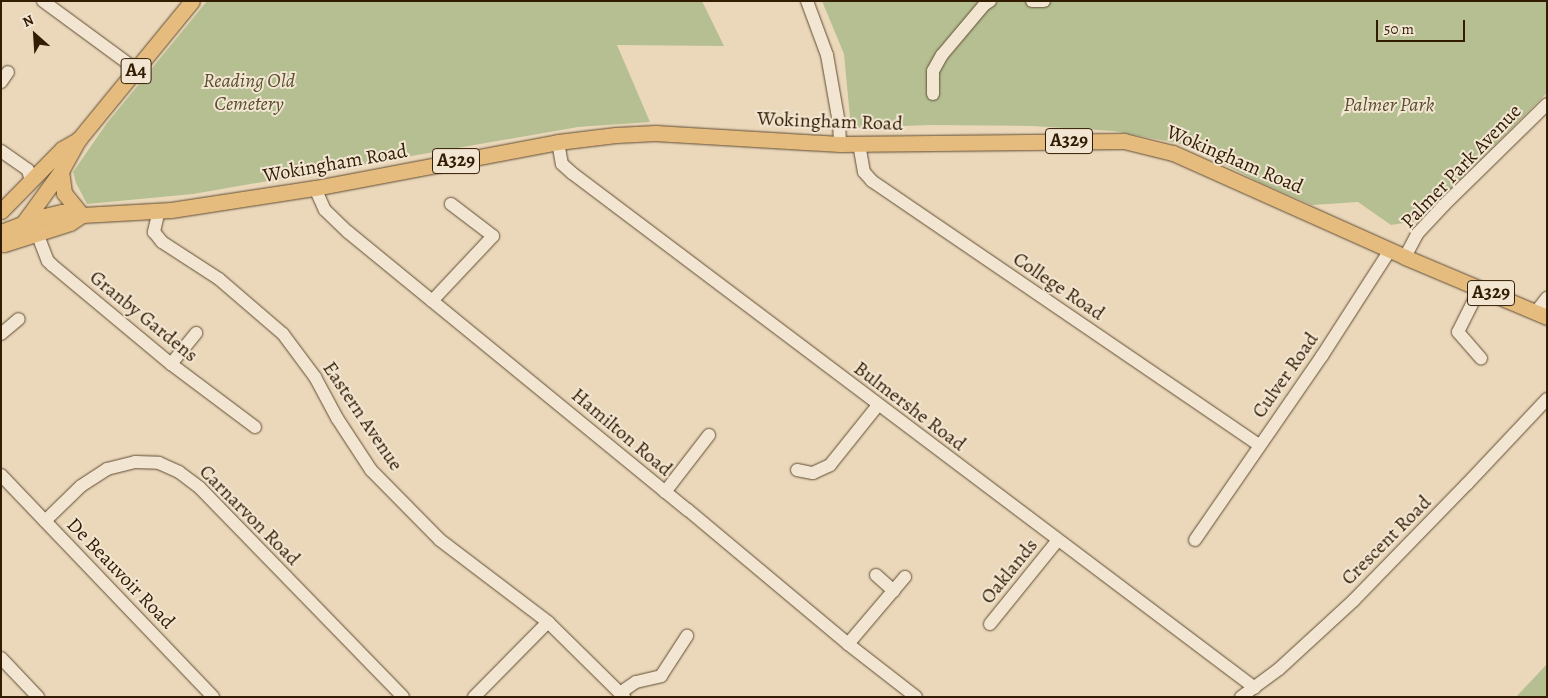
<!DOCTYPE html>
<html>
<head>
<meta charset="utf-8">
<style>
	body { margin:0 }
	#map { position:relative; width:1548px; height:698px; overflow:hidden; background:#ebd8bb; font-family:Alegreya,serif }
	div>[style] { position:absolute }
	.green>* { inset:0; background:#b5bf92 }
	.roads { filter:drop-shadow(0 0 1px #604c31) drop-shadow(0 0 1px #604c31) }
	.minor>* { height:12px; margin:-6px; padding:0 6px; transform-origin:6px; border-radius:6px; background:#f2e6d3 }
	.major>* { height:15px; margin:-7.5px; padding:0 7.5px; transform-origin:7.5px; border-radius:7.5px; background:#e6bc7e }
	span { translate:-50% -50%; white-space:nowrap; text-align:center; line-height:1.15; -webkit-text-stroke:4px #f2e6d3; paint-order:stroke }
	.shield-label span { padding:1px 4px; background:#f2e6d3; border:1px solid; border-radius:4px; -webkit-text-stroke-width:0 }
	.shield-label { font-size:19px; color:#321d03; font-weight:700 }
	.park-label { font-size:20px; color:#594e2e; font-style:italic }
	.street-label { font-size:20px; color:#321d03 }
	.frame { position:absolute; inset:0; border:2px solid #321d03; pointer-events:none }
	.north { position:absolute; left:10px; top:10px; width:50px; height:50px; -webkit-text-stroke:4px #f2e6d3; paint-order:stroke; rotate:334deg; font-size:14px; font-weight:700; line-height:20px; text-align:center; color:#321d03 }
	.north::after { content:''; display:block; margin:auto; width:18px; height:22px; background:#321d03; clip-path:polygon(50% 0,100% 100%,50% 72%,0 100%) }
	.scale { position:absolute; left:1376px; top:20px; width:89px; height:22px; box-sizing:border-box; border:2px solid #321d03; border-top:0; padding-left:6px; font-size:15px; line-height:18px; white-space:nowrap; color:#321d03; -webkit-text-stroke:4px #f2e6d3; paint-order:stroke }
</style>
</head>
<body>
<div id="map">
	<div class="green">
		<i style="clip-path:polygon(207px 1px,702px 1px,724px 46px,617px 45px,650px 122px,578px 127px,193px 194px,87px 204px,76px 183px,73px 172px,107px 123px)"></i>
		<i style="clip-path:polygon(822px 1px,1547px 1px,1547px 93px,1418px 221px,1391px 225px,1358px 202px,1312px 205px,1261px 183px,1186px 145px,1156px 139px,1114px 131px,1032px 126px,930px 125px,851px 128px,844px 54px)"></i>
		<i style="clip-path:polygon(1547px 664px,1547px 697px,1516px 697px)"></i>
	</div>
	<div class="roads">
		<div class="minor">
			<i style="left:43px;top:1px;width:117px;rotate:36.3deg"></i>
			<i style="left:807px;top:1px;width:58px;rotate:69.7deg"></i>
			<i style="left:827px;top:55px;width:69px;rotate:80deg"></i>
			<i style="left:839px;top:123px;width:21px;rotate:87deg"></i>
			<i style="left:1032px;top:1px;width:12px"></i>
			<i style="left:1px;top:82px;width:12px;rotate:-55deg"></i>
			<i style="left:933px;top:94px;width:23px;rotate:-90deg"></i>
			<i style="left:933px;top:71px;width:18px;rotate:-61deg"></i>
			<i style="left:942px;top:55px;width:67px;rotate:-49.9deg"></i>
			<i style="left:985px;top:4px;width:6px;rotate:-31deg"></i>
			<i style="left:558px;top:142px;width:22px;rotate:80deg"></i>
			<i style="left:562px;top:164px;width:13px;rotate:42deg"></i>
			<i style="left:572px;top:173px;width:855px;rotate:37.02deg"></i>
			<i style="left:859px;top:144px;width:28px;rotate:80deg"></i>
			<i style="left:864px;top:172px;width:12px;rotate:48deg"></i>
			<i style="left:872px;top:181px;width:468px;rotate:34.3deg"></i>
			<i style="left:1px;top:151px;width:33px;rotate:35deg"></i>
			<i style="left:28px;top:170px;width:11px;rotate:75deg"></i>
			<i style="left:315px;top:188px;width:24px;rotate:66deg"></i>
			<i style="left:325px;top:210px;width:32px;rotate:44deg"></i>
			<i style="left:348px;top:232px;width:439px;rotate:39.3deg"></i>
			<i style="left:688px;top:510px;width:209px;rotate:39.9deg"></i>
			<i style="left:848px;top:644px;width:86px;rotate:37.9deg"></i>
			<i style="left:159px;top:210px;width:23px;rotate:103deg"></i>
			<i style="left:154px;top:232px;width:13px;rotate:51deg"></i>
			<i style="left:162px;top:242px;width:68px;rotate:33deg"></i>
			<i style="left:219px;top:279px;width:84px;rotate:40.7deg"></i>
			<i style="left:283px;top:334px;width:54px;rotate:53.3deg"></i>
			<i style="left:315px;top:377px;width:47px;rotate:61.8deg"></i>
			<i style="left:337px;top:418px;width:62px;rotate:56.8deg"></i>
			<i style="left:371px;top:470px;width:98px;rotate:45.4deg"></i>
			<i style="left:440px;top:540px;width:136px;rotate:37.2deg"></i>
			<i style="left:548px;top:622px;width:107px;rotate:44.6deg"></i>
			<i style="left:30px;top:227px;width:9px;rotate:41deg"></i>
			<i style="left:37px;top:233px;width:30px;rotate:69deg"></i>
			<i style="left:48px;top:261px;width:6px;rotate:45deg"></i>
			<i style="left:52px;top:265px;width:155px;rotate:39.8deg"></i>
			<i style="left:171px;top:364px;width:105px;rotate:36.9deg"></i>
			<i style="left:1405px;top:257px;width:27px;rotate:-62deg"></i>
			<i style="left:1418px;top:233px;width:38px;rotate:-47deg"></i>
			<i style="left:1444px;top:205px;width:144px;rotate:-44.4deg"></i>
			<i style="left:1480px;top:288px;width:49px;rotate:116.6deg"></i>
			<i style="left:1458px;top:332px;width:35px;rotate:49deg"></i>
			<i style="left:432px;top:301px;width:89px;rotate:-46.8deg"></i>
			<i style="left:493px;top:236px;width:53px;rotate:-142.7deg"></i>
			<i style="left:1536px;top:312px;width:18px;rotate:-52deg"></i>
			<i style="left:1px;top:334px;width:23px;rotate:-40deg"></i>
			<i style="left:171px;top:364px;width:40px;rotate:-51deg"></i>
			<i style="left:797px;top:470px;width:16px;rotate:11deg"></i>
			<i style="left:813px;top:473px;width:19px;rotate:-25deg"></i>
			<i style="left:830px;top:465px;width:77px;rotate:-51.3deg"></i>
			<i style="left:1px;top:475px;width:307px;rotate:46.3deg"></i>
			<i style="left:665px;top:492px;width:72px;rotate:-52.3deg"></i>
			<i style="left:45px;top:521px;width:50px;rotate:-44.2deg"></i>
			<i style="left:81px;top:486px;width:31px;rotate:-33deg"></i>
			<i style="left:107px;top:469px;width:29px;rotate:-14deg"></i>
			<i style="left:135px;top:462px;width:24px;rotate:2deg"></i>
			<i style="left:159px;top:463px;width:22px;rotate:24deg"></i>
			<i style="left:179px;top:472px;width:26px;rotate:37deg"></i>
			<i style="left:200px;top:488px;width:291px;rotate:45.8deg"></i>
			<i style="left:1195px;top:540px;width:224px;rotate:-55.4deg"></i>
			<i style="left:1322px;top:356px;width:126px;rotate:-57.3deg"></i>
			<i style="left:876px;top:575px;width:24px;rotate:42deg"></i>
			<i style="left:990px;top:624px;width:108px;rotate:-51deg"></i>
			<i style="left:848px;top:644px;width:88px;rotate:-49.6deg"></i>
			<i style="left:1px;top:658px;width:54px;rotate:46.5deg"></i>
			<i style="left:620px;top:693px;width:19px;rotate:-35deg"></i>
			<i style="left:636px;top:682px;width:26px;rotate:-13deg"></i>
			<i style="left:661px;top:676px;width:48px;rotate:-57deg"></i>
			<i style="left:474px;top:697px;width:105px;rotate:-45.4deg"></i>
			<i style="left:1241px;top:697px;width:47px;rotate:-36.4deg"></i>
			<i style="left:1279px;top:669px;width:102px;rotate:-42.6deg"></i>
			<i style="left:1354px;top:600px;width:162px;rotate:-45.8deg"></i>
			<i style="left:1467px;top:484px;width:117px;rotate:-46.7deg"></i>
		</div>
		<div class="major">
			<i style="left:61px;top:171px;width:22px;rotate:82deg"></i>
			<i style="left:64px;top:193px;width:28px;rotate:51deg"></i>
			<i style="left:1px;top:211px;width:87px;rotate:-45.5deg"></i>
			<i style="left:62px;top:149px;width:20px;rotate:-30deg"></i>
			<i style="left:1px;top:232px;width:42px;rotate:-21deg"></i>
			<i style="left:40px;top:217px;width:23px;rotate:-13deg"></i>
			<i style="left:62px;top:212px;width:20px;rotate:9deg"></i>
			<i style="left:82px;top:215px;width:89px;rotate:-3.2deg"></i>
			<i style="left:171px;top:210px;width:146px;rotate:-8.7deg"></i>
			<i style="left:315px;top:188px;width:247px;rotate:-10.7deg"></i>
			<i style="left:558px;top:142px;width:58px;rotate:-6.9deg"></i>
			<i style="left:616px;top:135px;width:39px;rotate:-3deg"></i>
			<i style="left:655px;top:133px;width:185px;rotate:3.4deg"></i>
			<i style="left:840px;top:144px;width:284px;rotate:-0.6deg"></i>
			<i style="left:1124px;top:141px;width:50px;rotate:13.8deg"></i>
			<i style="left:1173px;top:153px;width:254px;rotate:24.1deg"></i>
			<i style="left:1405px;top:257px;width:154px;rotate:22.9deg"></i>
			<i style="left:1px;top:243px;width:31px;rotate:-42deg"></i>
			<i style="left:24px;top:222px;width:63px;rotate:-54deg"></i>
			<i style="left:61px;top:171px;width:37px;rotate:-61deg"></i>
			<i style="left:79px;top:139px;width:178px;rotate:-50.7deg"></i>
			<i style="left:4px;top:244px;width:69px;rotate:-17.7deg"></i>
			<i style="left:70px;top:223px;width:14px;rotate:-34deg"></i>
		</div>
	</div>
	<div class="shield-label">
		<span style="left:136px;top:71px">A4</span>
		<span style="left:1069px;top:141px">A329</span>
		<span style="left:456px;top:161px">A329</span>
		<span style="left:1491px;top:293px">A329</span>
	</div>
	<div class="park-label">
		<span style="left:249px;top:92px">Reading Old<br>Cemetery</span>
		<span style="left:1389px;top:104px">Palmer Park</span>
	</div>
	<div class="street-label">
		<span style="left:830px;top:121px;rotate:2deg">Wokingham Road</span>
		<span style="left:1235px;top:159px;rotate:23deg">Wokingham Road</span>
		<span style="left:335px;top:163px;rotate:-10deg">Wokingham Road</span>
		<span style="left:1461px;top:166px;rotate:-46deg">Palmer Park Avenue</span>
		<span style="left:1059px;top:286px;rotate:34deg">College Road</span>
		<span style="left:144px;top:316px;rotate:39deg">Granby Gardens</span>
		<span style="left:1285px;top:375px;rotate:-55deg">Culver Road</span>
		<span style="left:910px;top:406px;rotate:37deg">Bulmershe Road</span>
		<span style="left:363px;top:416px;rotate:56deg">Eastern Avenue</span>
		<span style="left:622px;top:432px;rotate:40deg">Hamilton Road</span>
		<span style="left:250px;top:515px;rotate:45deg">Carnarvon Road</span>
		<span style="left:1386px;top:540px;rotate:-45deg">Crescent Road</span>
		<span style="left:1009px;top:571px;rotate:-51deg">Oaklands</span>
		<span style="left:121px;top:573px;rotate:46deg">De Beauvoir Road</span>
	</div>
	<div class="frame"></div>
	<div class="north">N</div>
	<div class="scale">50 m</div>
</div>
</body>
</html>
